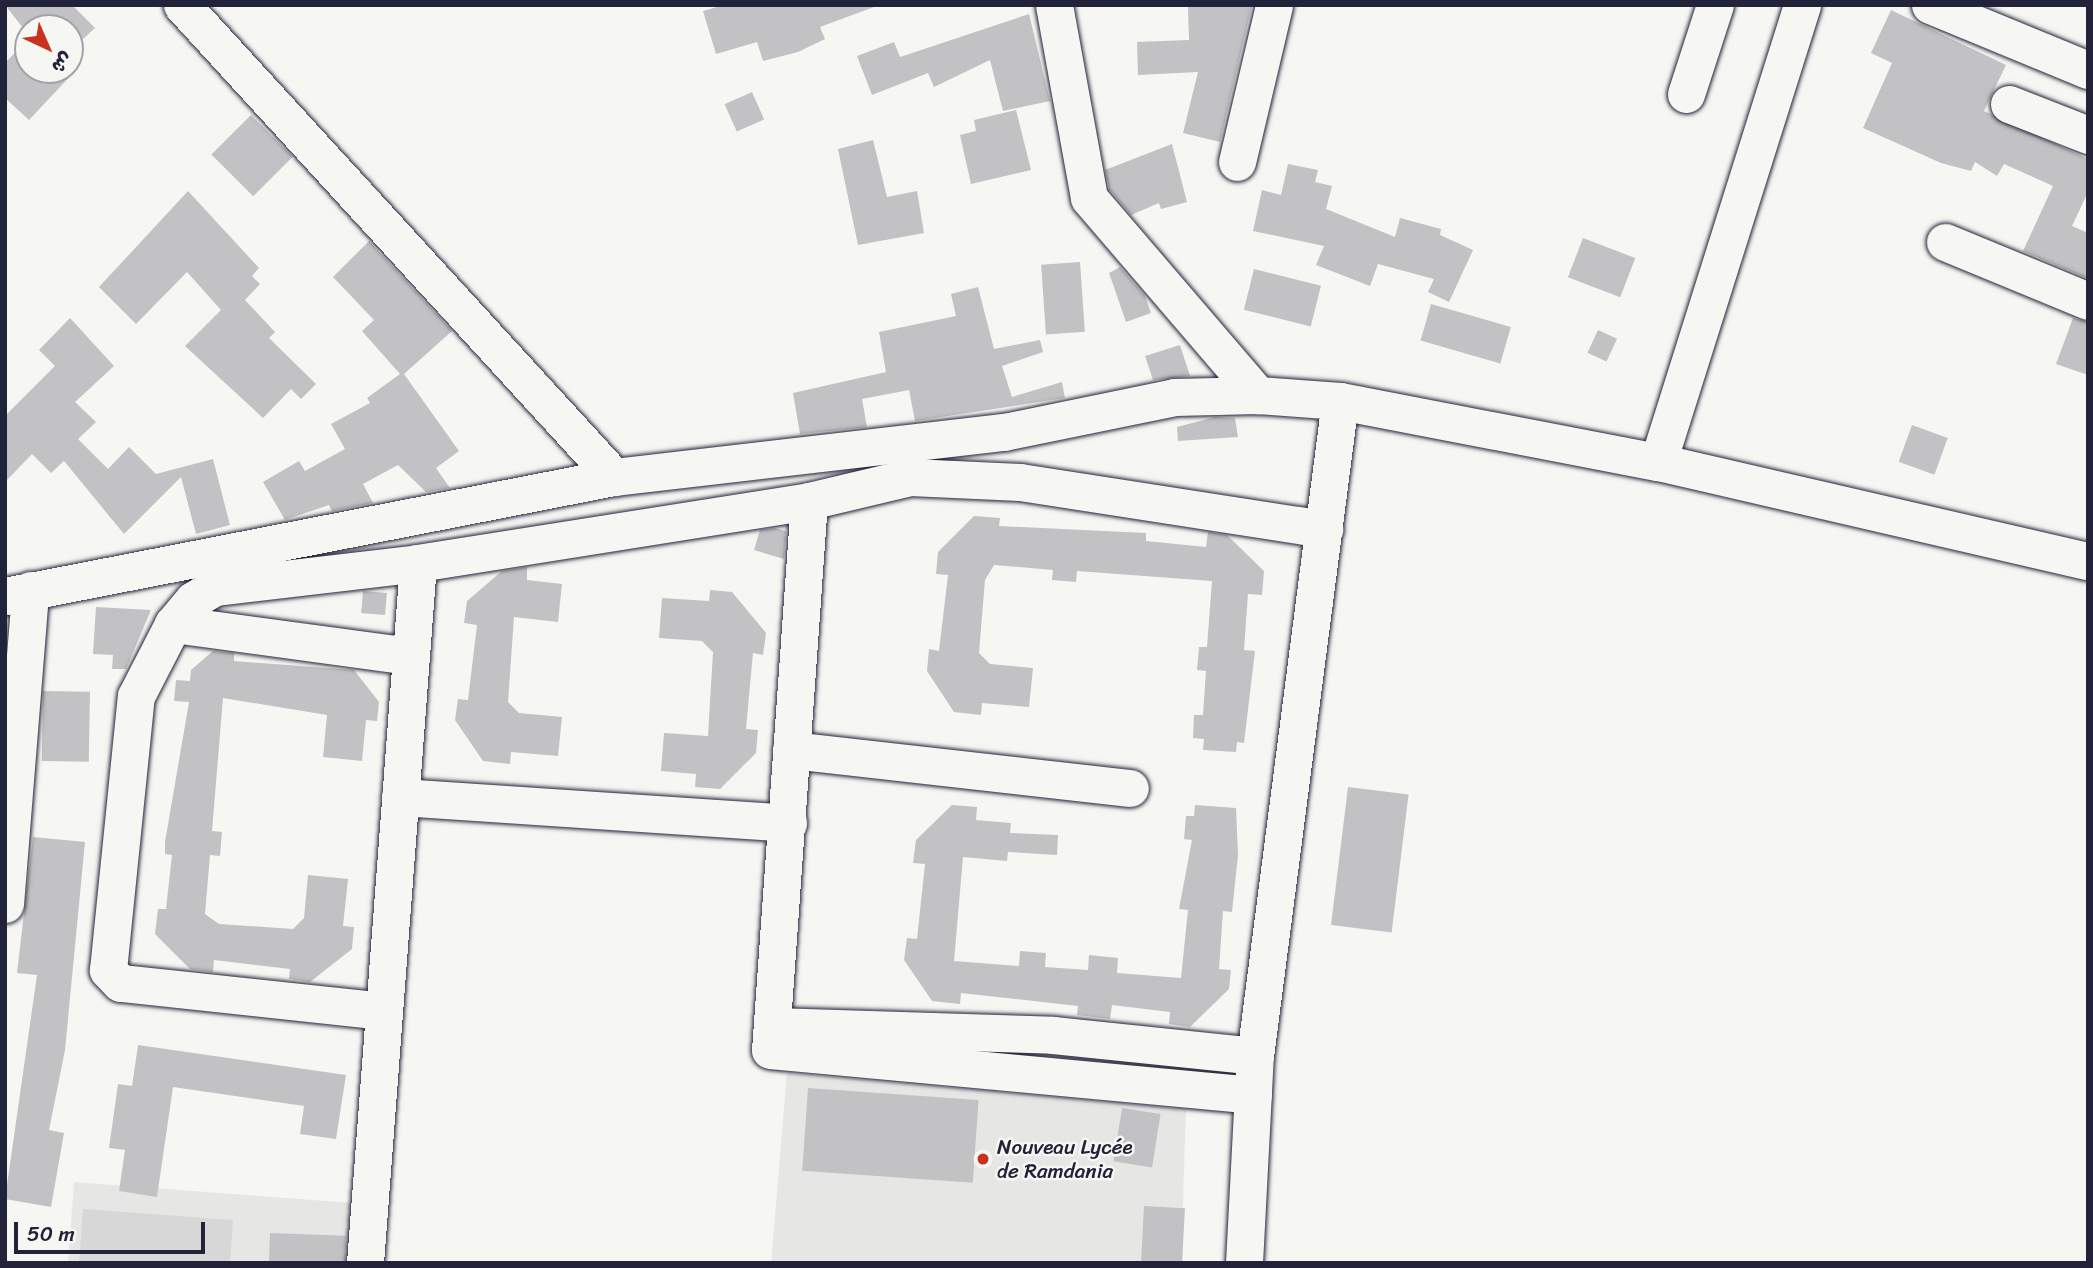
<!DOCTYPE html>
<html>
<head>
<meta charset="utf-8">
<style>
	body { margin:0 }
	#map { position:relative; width:2093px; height:1268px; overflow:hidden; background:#f6f6f2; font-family:Sriracha,"Playpen Sans Arabic",sans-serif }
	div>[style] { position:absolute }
	.built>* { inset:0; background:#e6e6e4 }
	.green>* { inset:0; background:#d7d7d7 }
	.building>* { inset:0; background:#c2c2c4; transform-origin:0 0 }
	.roads { filter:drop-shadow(0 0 2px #22223b) drop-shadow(0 0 2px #22223b) }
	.minor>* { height:37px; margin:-18.5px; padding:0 18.5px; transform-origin:18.5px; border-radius:18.5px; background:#f6f6f2 }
	.dots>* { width:19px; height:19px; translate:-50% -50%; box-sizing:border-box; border:4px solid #f6f6f2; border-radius:50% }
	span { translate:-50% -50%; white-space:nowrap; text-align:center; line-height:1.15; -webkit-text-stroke:5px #f6f6f2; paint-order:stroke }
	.poi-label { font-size:21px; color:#22223b }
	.left { translate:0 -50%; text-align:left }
	.frame { position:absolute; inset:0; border:7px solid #22223b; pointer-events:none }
	.north { position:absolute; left:14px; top:14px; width:70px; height:70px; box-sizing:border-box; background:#f6f6f2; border:2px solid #a1a1a9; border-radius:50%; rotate:136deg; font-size:19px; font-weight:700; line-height:28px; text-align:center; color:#22223b }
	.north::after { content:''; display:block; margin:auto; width:24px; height:32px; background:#c8321e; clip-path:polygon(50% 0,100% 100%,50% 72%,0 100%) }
	.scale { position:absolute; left:14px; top:1222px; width:191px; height:32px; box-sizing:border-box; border:4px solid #22223b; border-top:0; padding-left:9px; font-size:21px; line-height:24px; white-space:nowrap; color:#22223b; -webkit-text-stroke:5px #f6f6f2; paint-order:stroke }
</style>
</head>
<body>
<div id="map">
	<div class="built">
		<i style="clip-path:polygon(787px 1073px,1186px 1109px,1181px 1263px,771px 1263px)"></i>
		<i style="clip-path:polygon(74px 1182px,365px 1204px,359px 1263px,68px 1263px)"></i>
	</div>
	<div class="green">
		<i style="clip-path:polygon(83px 1209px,233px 1220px,230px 1263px,79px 1263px)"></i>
	</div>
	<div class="building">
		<i style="clip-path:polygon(5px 5px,72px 5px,95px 28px,70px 51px,70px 28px,23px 28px)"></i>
		<i style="clip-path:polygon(724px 5px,873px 5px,874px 7px,820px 27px,825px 39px,798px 52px,763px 61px,757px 42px,716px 54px,703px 11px)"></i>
		<i style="clip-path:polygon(1219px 5px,1252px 5px,1220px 142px,1183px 133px,1198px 72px,1138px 75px,1137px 42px,1189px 40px,1188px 7px)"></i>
		<i style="clip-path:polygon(1891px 10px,2006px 65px,1984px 111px,2088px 159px,2088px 192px,2072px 226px,2088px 233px,2087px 278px,2023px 251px,2053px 186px,2004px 164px,1997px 176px,1975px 162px,1971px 171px,1941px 163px,1863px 128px,1892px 63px,1871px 53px)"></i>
		<i style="clip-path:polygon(1029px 14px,1050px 101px,1003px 111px,990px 60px,934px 87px,928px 73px,872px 95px,857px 56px,894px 42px,900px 57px)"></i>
		<i style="clip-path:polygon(28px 39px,28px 70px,76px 70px,29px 120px,5px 98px,5px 63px)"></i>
		<i style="left:752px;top:92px;width:30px;height:30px;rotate:66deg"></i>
		<i style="clip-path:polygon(1016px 110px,1031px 170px,971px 184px,960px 135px,976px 131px,974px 120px)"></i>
		<i style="left:251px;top:115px;width:59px;height:56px;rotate:45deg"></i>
		<i style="clip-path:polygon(873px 140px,887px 197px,917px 191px,924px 233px,858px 245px,838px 149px)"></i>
		<i style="clip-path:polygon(1172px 144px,1187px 202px,1161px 209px,1159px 203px,1131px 215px,1109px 189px,1105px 170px)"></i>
		<i style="clip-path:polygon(1288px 164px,1318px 170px,1315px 182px,1332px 186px,1326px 209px,1395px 237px,1400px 218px,1441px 229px,1440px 235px,1473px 250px,1449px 302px,1428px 292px,1434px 279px,1378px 264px,1370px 286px,1316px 265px,1324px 246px,1253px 231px,1262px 190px,1281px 195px)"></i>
		<i style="clip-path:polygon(188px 191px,259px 268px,252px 276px,260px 284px,245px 300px,275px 332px,269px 338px,316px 384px,301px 399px,291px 389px,263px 418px,185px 346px,221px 310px,187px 272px,136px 324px,99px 287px)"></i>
		<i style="left:1583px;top:238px;width:56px;height:42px;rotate:21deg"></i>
		<i style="clip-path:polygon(369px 241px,452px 331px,404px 374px,459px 451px,436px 468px,450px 488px,426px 492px,398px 465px,363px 484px,373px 503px,332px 511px,329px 505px,285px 520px,263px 482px,299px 461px,305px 471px,345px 449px,331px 424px,370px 403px,367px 398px,400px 374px,362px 331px,374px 320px,333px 277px)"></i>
		<i style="left:1080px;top:262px;width:70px;height:39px;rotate:86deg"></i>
		<i style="clip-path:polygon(1120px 267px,1145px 296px,1151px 313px,1126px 322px,1109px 273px)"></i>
		<i style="left:1254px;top:269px;width:69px;height:42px;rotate:14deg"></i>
		<i style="clip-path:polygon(978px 287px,994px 349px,1040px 340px,1043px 352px,1002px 366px,1012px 397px,1062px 382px,1065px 398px,915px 421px,909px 390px,862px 399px,867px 427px,800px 434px,793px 393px,886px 372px,879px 332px,956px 316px,951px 294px)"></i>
		<i style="left:1431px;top:304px;width:83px;height:38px;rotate:16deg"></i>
		<i style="clip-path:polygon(70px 318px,114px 366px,75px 402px,96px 422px,78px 439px,108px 469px,129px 447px,156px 474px,213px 459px,230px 525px,196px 534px,181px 477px,124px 534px,64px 461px,51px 473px,32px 454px,5px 482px,5px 416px,55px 366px,39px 350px)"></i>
		<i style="clip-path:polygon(2073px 318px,2088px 322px,2088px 375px,2056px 364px)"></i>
		<i style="left:1598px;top:330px;width:21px;height:25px;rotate:25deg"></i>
		<i style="clip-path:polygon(1180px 345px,1190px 376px,1153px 380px,1145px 356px)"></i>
		<i style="clip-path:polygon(1215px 417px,1235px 418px,1238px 437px,1178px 441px,1177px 427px)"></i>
		<i style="left:1912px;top:425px;width:38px;height:39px;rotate:20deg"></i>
		<i style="clip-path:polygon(974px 516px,1000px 518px,999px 526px,1146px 533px,1146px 541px,1206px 547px,1208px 532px,1227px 535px,1264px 571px,1262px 595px,1248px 594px,1244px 650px,1255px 651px,1244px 743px,1237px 742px,1236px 752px,1203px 750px,1204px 739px,1193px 738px,1194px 715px,1203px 715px,1206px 671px,1197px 670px,1199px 647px,1207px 647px,1212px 581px,1077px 571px,1076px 582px,1052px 580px,1053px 570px,994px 565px,985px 580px,979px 653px,990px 664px,1033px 668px,1029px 707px,982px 703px,981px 715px,954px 712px,927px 671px,929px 649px,939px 651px,948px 575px,936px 574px,938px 552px)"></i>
		<i style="clip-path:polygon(775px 528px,786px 531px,784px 559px,754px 550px,760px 530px)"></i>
		<i style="clip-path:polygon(527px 567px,527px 580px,562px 584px,558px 622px,514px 617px,508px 702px,519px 713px,562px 717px,558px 756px,511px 752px,510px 764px,483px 761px,455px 720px,458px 699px,468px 700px,477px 625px,464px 623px,467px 601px,502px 571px)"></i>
		<i style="clip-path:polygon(710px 590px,732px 592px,766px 633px,763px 655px,753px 653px,746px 729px,758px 730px,756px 753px,720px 789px,695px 787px,696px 774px,661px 771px,664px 733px,708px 736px,713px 652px,702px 641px,659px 638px,662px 598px,709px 601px)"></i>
		<i style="left:363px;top:591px;width:24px;height:22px;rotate:5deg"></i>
		<i style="clip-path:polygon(96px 607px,151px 610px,126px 669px,112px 669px,113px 655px,93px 654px)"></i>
		<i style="clip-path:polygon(213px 651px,234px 653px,234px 661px,354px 670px,379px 702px,377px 721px,366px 720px,362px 761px,323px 757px,327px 715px,223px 698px,212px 831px,222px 832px,220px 856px,210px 855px,205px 914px,219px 924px,293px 929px,304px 918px,308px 875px,348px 879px,343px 926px,354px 927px,352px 949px,310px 982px,289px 979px,290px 969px,214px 960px,213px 972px,190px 969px,155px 934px,158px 909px,166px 909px,172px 855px,165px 854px,165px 842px,189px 702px,174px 701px,176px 680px,190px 681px,191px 670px)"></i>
		<i style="left:43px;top:691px;width:47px;height:70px;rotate:1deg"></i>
		<i style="left:1348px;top:787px;width:61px;height:139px;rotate:7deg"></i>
		<i style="clip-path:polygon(952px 805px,977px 807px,976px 820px,1011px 823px,1010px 833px,1058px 835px,1057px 855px,1008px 852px,1007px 861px,963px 857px,954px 961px,1019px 966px,1020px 951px,1046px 953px,1045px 967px,1088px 970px,1089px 955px,1118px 958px,1117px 973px,1181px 978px,1188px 910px,1179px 909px,1192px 840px,1184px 839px,1186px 816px,1194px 816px,1195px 805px,1236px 808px,1238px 855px,1232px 912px,1223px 911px,1219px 969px,1231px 970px,1229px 989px,1190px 1027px,1169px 1024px,1170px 1012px,1112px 1005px,1110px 1019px,1077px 1015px,1078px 1006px,961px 993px,960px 1004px,932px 1001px,904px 960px,907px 938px,917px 939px,925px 864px,913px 863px,916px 840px)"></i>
		<i style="clip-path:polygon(33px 837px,85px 842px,65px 1050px,49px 1130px,64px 1133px,51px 1207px,5px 1199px,37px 975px,17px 973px)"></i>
		<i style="clip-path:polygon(138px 1045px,346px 1075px,336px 1139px,300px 1134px,304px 1106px,173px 1087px,157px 1197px,119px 1191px,125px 1150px,109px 1148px,118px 1084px,132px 1086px)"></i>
		<i style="left:808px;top:1088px;width:171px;height:83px;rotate:4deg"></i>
		<i style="left:1122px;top:1108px;width:39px;height:54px;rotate:9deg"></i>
		<i style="left:1144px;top:1206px;width:41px;height:57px;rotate:3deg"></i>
		<i style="left:270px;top:1233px;width:76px;height:30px;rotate:2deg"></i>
	</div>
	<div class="roads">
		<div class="minor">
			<i style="left:182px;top:5px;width:640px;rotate:47.53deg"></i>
			<i style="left:1054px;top:5px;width:196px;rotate:79.7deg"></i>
			<i style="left:1089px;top:198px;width:260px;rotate:49.4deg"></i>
			<i style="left:1930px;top:5px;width:171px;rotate:22.4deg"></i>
			<i style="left:1686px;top:94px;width:94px;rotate:-72deg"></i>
			<i style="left:2009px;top:104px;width:85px;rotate:21.4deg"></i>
			<i style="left:1237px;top:162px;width:161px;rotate:-76.7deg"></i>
			<i style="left:1945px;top:242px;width:155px;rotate:22.4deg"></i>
			<i style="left:1658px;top:462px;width:479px;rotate:-72.5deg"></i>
			<i style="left:809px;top:501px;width:550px;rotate:94.06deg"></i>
			<i style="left:770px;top:1050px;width:485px;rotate:5.3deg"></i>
			<i style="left:5px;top:596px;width:621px;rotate:-11.06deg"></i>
			<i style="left:614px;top:477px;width:393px;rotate:-6.6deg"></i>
			<i style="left:1004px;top:432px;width:174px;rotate:-11.6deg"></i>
			<i style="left:1174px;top:397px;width:84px;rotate:-1.4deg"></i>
			<i style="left:1258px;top:395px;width:82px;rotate:4.2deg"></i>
			<i style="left:1340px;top:401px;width:324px;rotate:10.9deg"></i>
			<i style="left:1658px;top:462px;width:441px;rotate:13deg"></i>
			<i style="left:173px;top:624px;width:240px;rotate:7.7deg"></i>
			<i style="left:791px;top:750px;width:341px;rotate:6.4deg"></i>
			<i style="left:400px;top:797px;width:389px;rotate:3.8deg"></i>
			<i style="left:5px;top:904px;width:315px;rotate:-85.4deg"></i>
			<i style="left:384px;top:1011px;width:265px;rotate:-173.9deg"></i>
			<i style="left:120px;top:983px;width:18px;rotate:-133deg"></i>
			<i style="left:108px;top:970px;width:275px;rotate:-84.2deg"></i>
			<i style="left:136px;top:696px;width:81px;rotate:-62.8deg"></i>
			<i style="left:173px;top:624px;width:31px;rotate:-50deg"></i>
			<i style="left:193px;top:600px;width:26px;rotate:-31deg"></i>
			<i style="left:215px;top:587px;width:204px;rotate:-6.7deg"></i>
			<i style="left:418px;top:563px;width:396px;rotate:-9deg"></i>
			<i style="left:809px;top:501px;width:104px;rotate:-13.4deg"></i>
			<i style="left:910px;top:477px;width:110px;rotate:2.6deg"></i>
			<i style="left:1020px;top:482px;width:308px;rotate:8.8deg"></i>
			<i style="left:773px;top:1026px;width:280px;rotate:1.8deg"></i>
			<i style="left:1053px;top:1035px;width:203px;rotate:5.9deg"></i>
			<i style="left:365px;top:1263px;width:702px;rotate:-85.67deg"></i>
			<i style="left:1244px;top:1263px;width:207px;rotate:-87deg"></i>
			<i style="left:1255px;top:1056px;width:660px;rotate:-82.61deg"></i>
		</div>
	</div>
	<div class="dots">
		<i style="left:983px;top:1159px;background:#c8321e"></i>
	</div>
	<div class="poi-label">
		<span class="left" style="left:997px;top:1159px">Nouveau Lycée<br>de Ramdania</span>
	</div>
	<div class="frame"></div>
	<div class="north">ش</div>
	<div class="scale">50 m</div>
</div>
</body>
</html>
